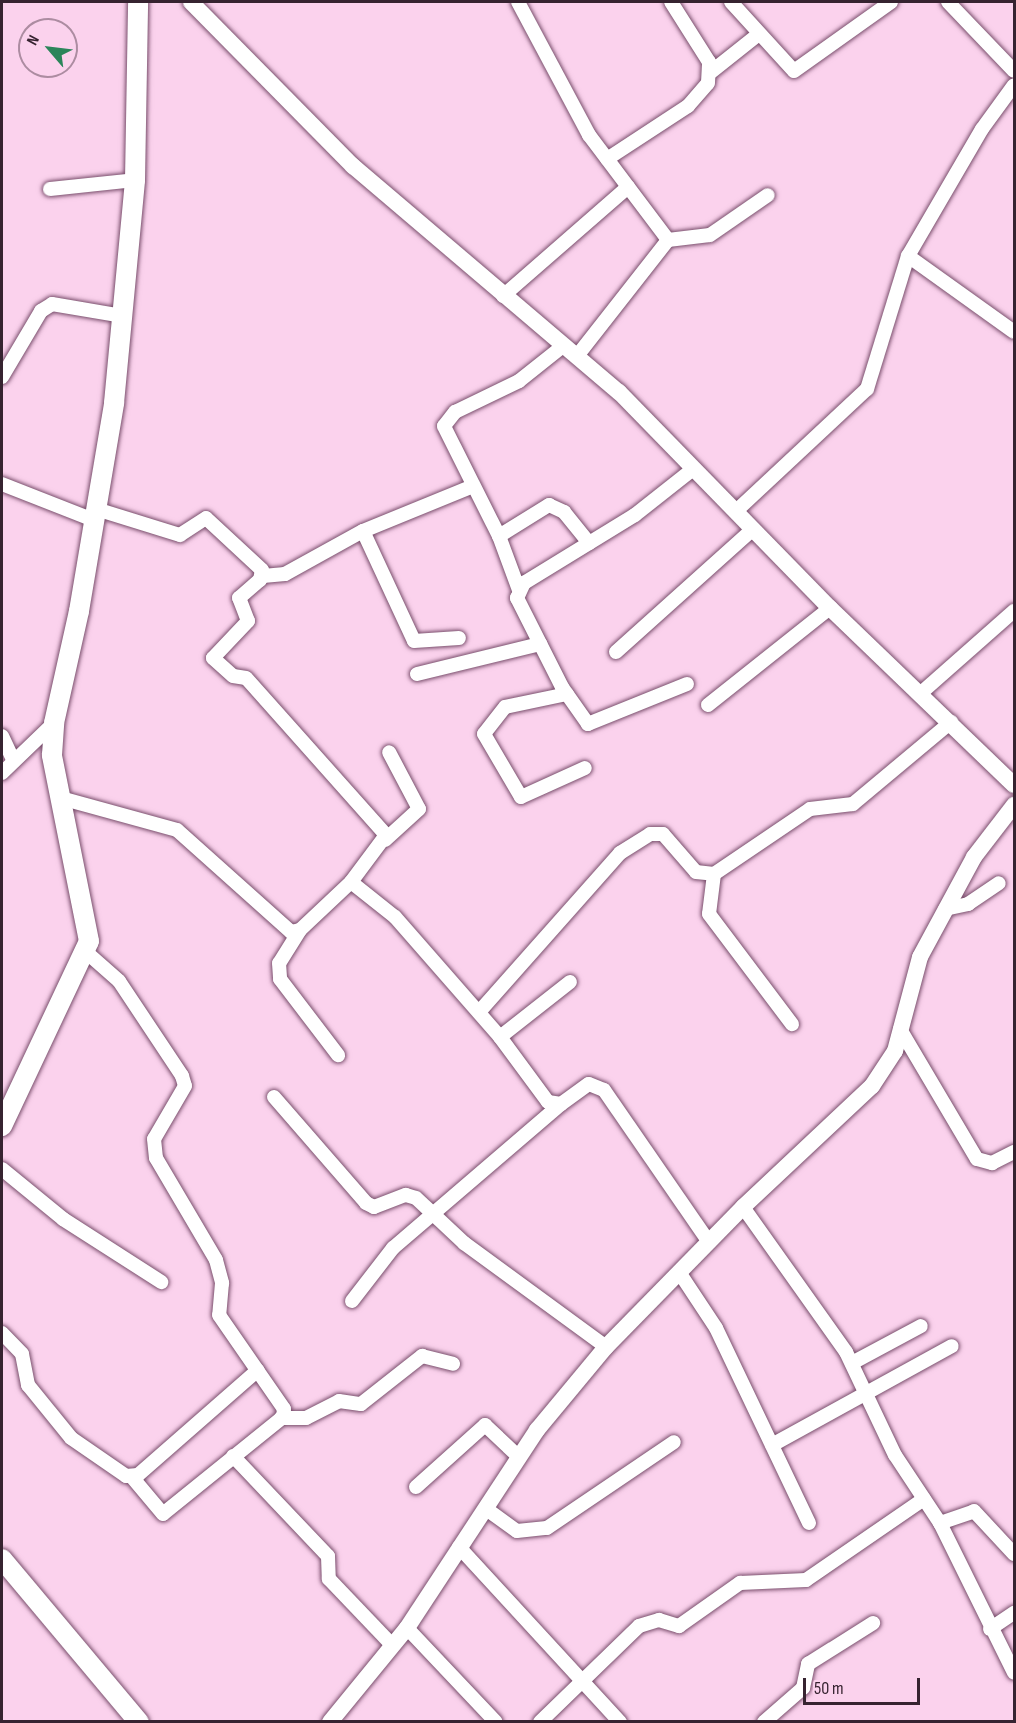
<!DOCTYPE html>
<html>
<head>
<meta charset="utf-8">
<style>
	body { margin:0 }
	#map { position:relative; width:1016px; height:1723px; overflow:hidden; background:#fbd2ed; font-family:"Sofia Sans Condensed",sans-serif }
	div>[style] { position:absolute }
	.roads { filter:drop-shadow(0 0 2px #794e6c) drop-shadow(0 0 2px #794e6c) }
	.minor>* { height:14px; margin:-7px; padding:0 7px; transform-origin:7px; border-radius:7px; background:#fff }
	.tertiary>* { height:16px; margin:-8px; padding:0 8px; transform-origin:8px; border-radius:8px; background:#fff }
	.secondary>* { height:20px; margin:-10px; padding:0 10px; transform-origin:10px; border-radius:10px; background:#fff }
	span { translate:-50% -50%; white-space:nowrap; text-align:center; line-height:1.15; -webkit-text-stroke:5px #fbd2ed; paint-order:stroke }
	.frame { position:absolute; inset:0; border:3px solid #362330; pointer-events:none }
	.north { position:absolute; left:18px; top:18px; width:60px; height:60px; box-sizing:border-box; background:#fbd2ed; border:2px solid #ac8ca1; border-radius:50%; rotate:298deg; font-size:16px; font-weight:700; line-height:24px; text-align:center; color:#362330 }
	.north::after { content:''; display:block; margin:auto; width:21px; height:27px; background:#2b855a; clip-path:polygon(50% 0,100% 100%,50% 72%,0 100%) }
	.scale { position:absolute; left:803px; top:1678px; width:117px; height:27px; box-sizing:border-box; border:3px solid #362330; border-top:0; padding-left:8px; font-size:18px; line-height:21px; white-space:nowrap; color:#362330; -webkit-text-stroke:4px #fbd2ed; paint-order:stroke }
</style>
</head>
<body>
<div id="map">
	<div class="roads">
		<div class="minor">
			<i style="left:518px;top:2px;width:151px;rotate:61.9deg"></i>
			<i style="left:589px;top:135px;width:131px;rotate:53deg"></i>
			<i style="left:668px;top:240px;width:147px;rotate:128.1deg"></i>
			<i style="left:731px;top:2px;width:93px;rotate:47.6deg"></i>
			<i style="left:794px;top:71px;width:119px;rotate:-35.4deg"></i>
			<i style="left:948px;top:2px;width:95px;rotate:46.3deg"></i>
			<i style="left:711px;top:72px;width:61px;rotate:-38.4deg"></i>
			<i style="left:607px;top:159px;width:97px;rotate:-33.2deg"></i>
			<i style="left:688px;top:106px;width:30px;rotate:-49deg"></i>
			<i style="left:708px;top:83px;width:21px;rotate:-87deg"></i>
			<i style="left:709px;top:62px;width:71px;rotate:-122.3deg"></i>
			<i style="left:50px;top:189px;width:85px;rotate:-6deg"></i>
			<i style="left:668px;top:240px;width:42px;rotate:-6.8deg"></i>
			<i style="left:710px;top:235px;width:70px;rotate:-34.6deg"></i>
			<i style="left:908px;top:256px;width:130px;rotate:35.6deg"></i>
			<i style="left:503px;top:296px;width:166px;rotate:-41.1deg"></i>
			<i style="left:2px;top:377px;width:77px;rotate:-59.4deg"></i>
			<i style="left:41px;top:311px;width:13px;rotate:-32deg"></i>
			<i style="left:52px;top:304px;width:71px;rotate:9.7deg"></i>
			<i style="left:2px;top:484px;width:99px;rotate:21.4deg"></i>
			<i style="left:736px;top:511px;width:179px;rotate:-43deg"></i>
			<i style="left:867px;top:389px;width:139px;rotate:-72.9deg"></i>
			<i style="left:908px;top:256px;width:147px;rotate:-59.8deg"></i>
			<i style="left:982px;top:129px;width:54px;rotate:-54deg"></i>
			<i style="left:363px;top:531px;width:119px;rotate:-22.2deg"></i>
			<i style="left:499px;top:536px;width:59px;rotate:-31.8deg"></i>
			<i style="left:549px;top:505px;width:17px;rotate:25deg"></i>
			<i style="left:564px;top:512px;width:40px;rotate:51deg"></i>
			<i style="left:263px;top:576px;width:22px;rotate:-5deg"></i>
			<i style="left:285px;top:574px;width:89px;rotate:-28.9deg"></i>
			<i style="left:363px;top:531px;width:121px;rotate:65.1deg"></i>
			<i style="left:414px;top:641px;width:45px;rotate:-3.8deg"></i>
			<i style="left:519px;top:590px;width:58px;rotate:-110.3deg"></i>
			<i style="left:499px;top:536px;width:123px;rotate:-116.6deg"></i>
			<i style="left:444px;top:426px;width:18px;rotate:-52deg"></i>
			<i style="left:455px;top:412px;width:71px;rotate:-25.8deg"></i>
			<i style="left:519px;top:381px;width:56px;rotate:-38.5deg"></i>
			<i style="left:616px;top:652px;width:183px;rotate:-41.9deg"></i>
			<i style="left:417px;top:674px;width:127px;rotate:-13.7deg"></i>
			<i style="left:687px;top:684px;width:107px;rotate:158deg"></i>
			<i style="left:588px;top:724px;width:45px;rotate:-125.1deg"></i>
			<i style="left:562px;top:687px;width:100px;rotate:-116.8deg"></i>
			<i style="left:517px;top:598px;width:17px;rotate:-65deg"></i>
			<i style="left:524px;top:583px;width:130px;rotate:-31.5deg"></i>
			<i style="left:635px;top:515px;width:74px;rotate:-38.4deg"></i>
			<i style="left:922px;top:692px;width:123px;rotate:-41.4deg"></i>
			<i style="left:567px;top:694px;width:63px;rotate:168.2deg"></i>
			<i style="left:505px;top:707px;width:34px;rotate:128deg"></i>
			<i style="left:484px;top:734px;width:73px;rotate:59.6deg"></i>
			<i style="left:521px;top:797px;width:70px;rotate:-24.4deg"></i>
			<i style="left:708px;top:705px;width:156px;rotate:-38.5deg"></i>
			<i style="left:2px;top:736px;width:26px;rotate:65deg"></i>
			<i style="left:2px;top:773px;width:72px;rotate:-43.9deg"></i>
			<i style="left:61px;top:798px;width:120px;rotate:15.4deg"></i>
			<i style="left:177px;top:830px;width:153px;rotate:41.8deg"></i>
			<i style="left:291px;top:932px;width:9px;rotate:-13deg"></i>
			<i style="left:300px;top:930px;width:70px;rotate:-43.3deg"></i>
			<i style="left:351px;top:882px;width:59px;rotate:-53.3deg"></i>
			<i style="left:386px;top:835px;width:210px;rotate:-131.7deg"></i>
			<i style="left:246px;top:678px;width:13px;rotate:-171deg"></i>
			<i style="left:233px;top:676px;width:27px;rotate:-138deg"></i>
			<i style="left:213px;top:658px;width:51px;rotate:-46.6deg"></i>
			<i style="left:248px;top:621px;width:25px;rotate:-111deg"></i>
			<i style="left:239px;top:598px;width:28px;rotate:-41deg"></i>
			<i style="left:260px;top:580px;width:10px;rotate:-79deg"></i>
			<i style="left:262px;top:570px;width:76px;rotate:-137.1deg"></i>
			<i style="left:206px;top:518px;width:31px;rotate:147deg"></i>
			<i style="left:180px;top:535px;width:88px;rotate:-162.8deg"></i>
			<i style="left:385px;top:840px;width:46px;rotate:-42.4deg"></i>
			<i style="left:419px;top:809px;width:64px;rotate:-117.8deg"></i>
			<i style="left:714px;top:874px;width:40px;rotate:97.1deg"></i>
			<i style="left:709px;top:914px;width:138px;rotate:53deg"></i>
			<i style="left:351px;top:882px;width:56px;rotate:38.5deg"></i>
			<i style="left:395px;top:917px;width:159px;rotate:48.8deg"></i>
			<i style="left:500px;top:1037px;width:81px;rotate:53.6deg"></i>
			<i style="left:548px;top:1102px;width:13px;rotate:9deg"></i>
			<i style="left:561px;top:1104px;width:34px;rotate:-36deg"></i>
			<i style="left:589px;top:1084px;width:16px;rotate:22deg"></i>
			<i style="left:604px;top:1090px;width:185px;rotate:55.4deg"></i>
			<i style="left:945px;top:909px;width:24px;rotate:-12deg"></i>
			<i style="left:968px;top:904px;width:37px;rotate:-34deg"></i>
			<i style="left:300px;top:930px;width:39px;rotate:122deg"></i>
			<i style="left:279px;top:963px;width:16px;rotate:86deg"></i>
			<i style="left:280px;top:979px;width:96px;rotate:52.7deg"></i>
			<i style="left:85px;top:951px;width:45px;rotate:41.4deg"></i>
			<i style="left:119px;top:981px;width:114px;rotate:56.4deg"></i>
			<i style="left:182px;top:1076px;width:10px;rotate:73deg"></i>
			<i style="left:185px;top:1086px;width:61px;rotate:120.3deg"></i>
			<i style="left:154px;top:1139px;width:19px;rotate:84deg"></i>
			<i style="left:156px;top:1158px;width:118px;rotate:59.5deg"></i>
			<i style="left:216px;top:1260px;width:24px;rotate:75deg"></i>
			<i style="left:222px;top:1283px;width:32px;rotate:95deg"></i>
			<i style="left:219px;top:1315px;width:114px;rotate:55.3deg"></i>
			<i style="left:284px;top:1409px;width:8px;rotate:97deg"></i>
			<i style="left:283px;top:1417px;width:154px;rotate:141.1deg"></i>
			<i style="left:163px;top:1514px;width:48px;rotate:-130deg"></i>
			<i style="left:479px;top:1012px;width:213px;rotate:-48.4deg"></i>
			<i style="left:620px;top:853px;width:36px;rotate:-32deg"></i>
			<i style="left:650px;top:834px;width:13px"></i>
			<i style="left:663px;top:834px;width:50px;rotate:49deg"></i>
			<i style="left:696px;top:872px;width:18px;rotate:6deg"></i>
			<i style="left:714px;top:874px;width:116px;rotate:-34.1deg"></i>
			<i style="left:810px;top:809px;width:43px;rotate:-6.6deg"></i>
			<i style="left:853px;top:804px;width:128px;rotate:-39.9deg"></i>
			<i style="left:900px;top:1029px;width:151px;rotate:59.4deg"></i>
			<i style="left:977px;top:1159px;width:16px;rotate:15deg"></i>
			<i style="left:992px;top:1163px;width:25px;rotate:-27deg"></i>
			<i style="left:500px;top:1037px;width:89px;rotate:-38.2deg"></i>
			<i style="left:274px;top:1097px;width:140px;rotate:49deg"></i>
			<i style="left:366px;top:1203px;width:9px;rotate:27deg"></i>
			<i style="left:374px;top:1207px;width:34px;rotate:-21deg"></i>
			<i style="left:406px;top:1195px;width:10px;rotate:17deg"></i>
			<i style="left:416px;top:1198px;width:66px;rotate:43.2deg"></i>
			<i style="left:464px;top:1243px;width:176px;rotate:36.2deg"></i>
			<i style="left:2px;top:1169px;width:79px;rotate:39.3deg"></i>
			<i style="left:63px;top:1219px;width:117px;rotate:32.7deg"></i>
			<i style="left:743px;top:1207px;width:178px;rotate:54.6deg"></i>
			<i style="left:846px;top:1352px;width:114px;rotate:64.6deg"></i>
			<i style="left:895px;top:1455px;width:82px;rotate:56.5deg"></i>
			<i style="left:940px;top:1523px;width:167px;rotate:63.7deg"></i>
			<i style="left:679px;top:1272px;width:67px;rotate:56.5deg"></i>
			<i style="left:716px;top:1328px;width:216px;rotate:64.5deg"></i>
			<i style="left:352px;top:1301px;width:67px;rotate:-52.3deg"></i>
			<i style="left:393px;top:1248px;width:221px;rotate:-40.6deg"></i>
			<i style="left:2px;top:1333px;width:29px;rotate:46deg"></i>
			<i style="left:22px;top:1354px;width:32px;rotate:79deg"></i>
			<i style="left:28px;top:1385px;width:68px;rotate:50.9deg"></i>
			<i style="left:71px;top:1438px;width:67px;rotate:34.6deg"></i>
			<i style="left:126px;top:1476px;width:12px;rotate:-5deg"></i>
			<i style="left:138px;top:1475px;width:159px;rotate:-41.2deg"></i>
			<i style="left:852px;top:1363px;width:78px;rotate:-28.2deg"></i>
			<i style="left:281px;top:1418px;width:25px"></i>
			<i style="left:306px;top:1418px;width:37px;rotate:-27deg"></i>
			<i style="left:339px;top:1401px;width:22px;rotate:8deg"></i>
			<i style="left:361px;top:1404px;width:78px;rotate:-38.2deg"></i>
			<i style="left:422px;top:1356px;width:32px;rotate:14deg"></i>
			<i style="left:772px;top:1445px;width:205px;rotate:-28.8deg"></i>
			<i style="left:233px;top:1456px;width:138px;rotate:46.5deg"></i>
			<i style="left:328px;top:1556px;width:23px;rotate:88deg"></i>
			<i style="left:329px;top:1579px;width:91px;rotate:46.3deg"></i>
			<i style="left:416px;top:1487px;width:93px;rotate:-41.9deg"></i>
			<i style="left:485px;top:1425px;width:47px;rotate:43.3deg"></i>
			<i style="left:485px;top:1508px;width:39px;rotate:36deg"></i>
			<i style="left:517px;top:1531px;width:30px;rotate:-6deg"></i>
			<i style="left:547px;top:1528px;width:153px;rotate:-34.1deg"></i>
			<i style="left:940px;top:1523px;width:36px;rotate:-19deg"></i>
			<i style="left:974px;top:1511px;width:59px;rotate:47.1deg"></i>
			<i style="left:459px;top:1547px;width:238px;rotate:47.4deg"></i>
			<i style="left:407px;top:1628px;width:129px;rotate:46.6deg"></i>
			<i style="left:990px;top:1629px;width:29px;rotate:-34deg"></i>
			<i style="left:540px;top:1722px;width:138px;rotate:-44.1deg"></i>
			<i style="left:639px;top:1626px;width:21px;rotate:-17deg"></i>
			<i style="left:659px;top:1620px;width:21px;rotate:17deg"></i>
			<i style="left:679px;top:1626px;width:75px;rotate:-35.2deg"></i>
			<i style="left:740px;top:1583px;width:66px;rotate:-2.6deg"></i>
			<i style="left:806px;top:1580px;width:143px;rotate:-34.5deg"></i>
			<i style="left:764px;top:1722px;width:52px;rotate:-41.1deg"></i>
			<i style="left:803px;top:1688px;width:25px;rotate:-78deg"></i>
			<i style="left:808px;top:1664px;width:77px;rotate:-32.2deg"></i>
		</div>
		<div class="tertiary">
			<i style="left:191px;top:2px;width:231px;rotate:45.4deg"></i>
			<i style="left:353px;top:166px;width:349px;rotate:40.4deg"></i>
			<i style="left:619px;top:392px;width:302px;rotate:45.7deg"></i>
			<i style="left:830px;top:608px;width:255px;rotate:43.9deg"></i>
			<i style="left:330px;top:1722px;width:122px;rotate:-50.7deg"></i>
			<i style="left:407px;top:1628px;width:237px;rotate:-56.7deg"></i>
			<i style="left:537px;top:1430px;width:108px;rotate:-50.3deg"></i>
			<i style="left:606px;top:1347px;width:196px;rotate:-45.6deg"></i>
			<i style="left:743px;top:1207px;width:177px;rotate:-43.2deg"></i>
			<i style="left:872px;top:1086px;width:42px;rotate:-56.7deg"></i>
			<i style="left:895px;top:1051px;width:97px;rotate:-75.1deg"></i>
			<i style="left:920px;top:957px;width:114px;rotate:-61.6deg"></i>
			<i style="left:974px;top:857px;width:66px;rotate:-52.4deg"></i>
		</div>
		<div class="secondary">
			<i style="left:2px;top:1126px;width:204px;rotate:-64.8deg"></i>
			<i style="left:89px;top:941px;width:190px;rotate:-101.3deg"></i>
			<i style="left:52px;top:755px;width:32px;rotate:-86deg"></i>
			<i style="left:54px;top:723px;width:115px;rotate:-77.4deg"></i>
			<i style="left:79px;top:611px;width:211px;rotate:-80.4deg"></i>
			<i style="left:114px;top:403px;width:224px;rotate:-84.6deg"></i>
			<i style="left:135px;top:180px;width:178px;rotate:-89deg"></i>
			<i style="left:2px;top:1559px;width:213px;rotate:50deg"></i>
		</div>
	</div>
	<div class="frame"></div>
	<div class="north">N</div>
	<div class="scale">50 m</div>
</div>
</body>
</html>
